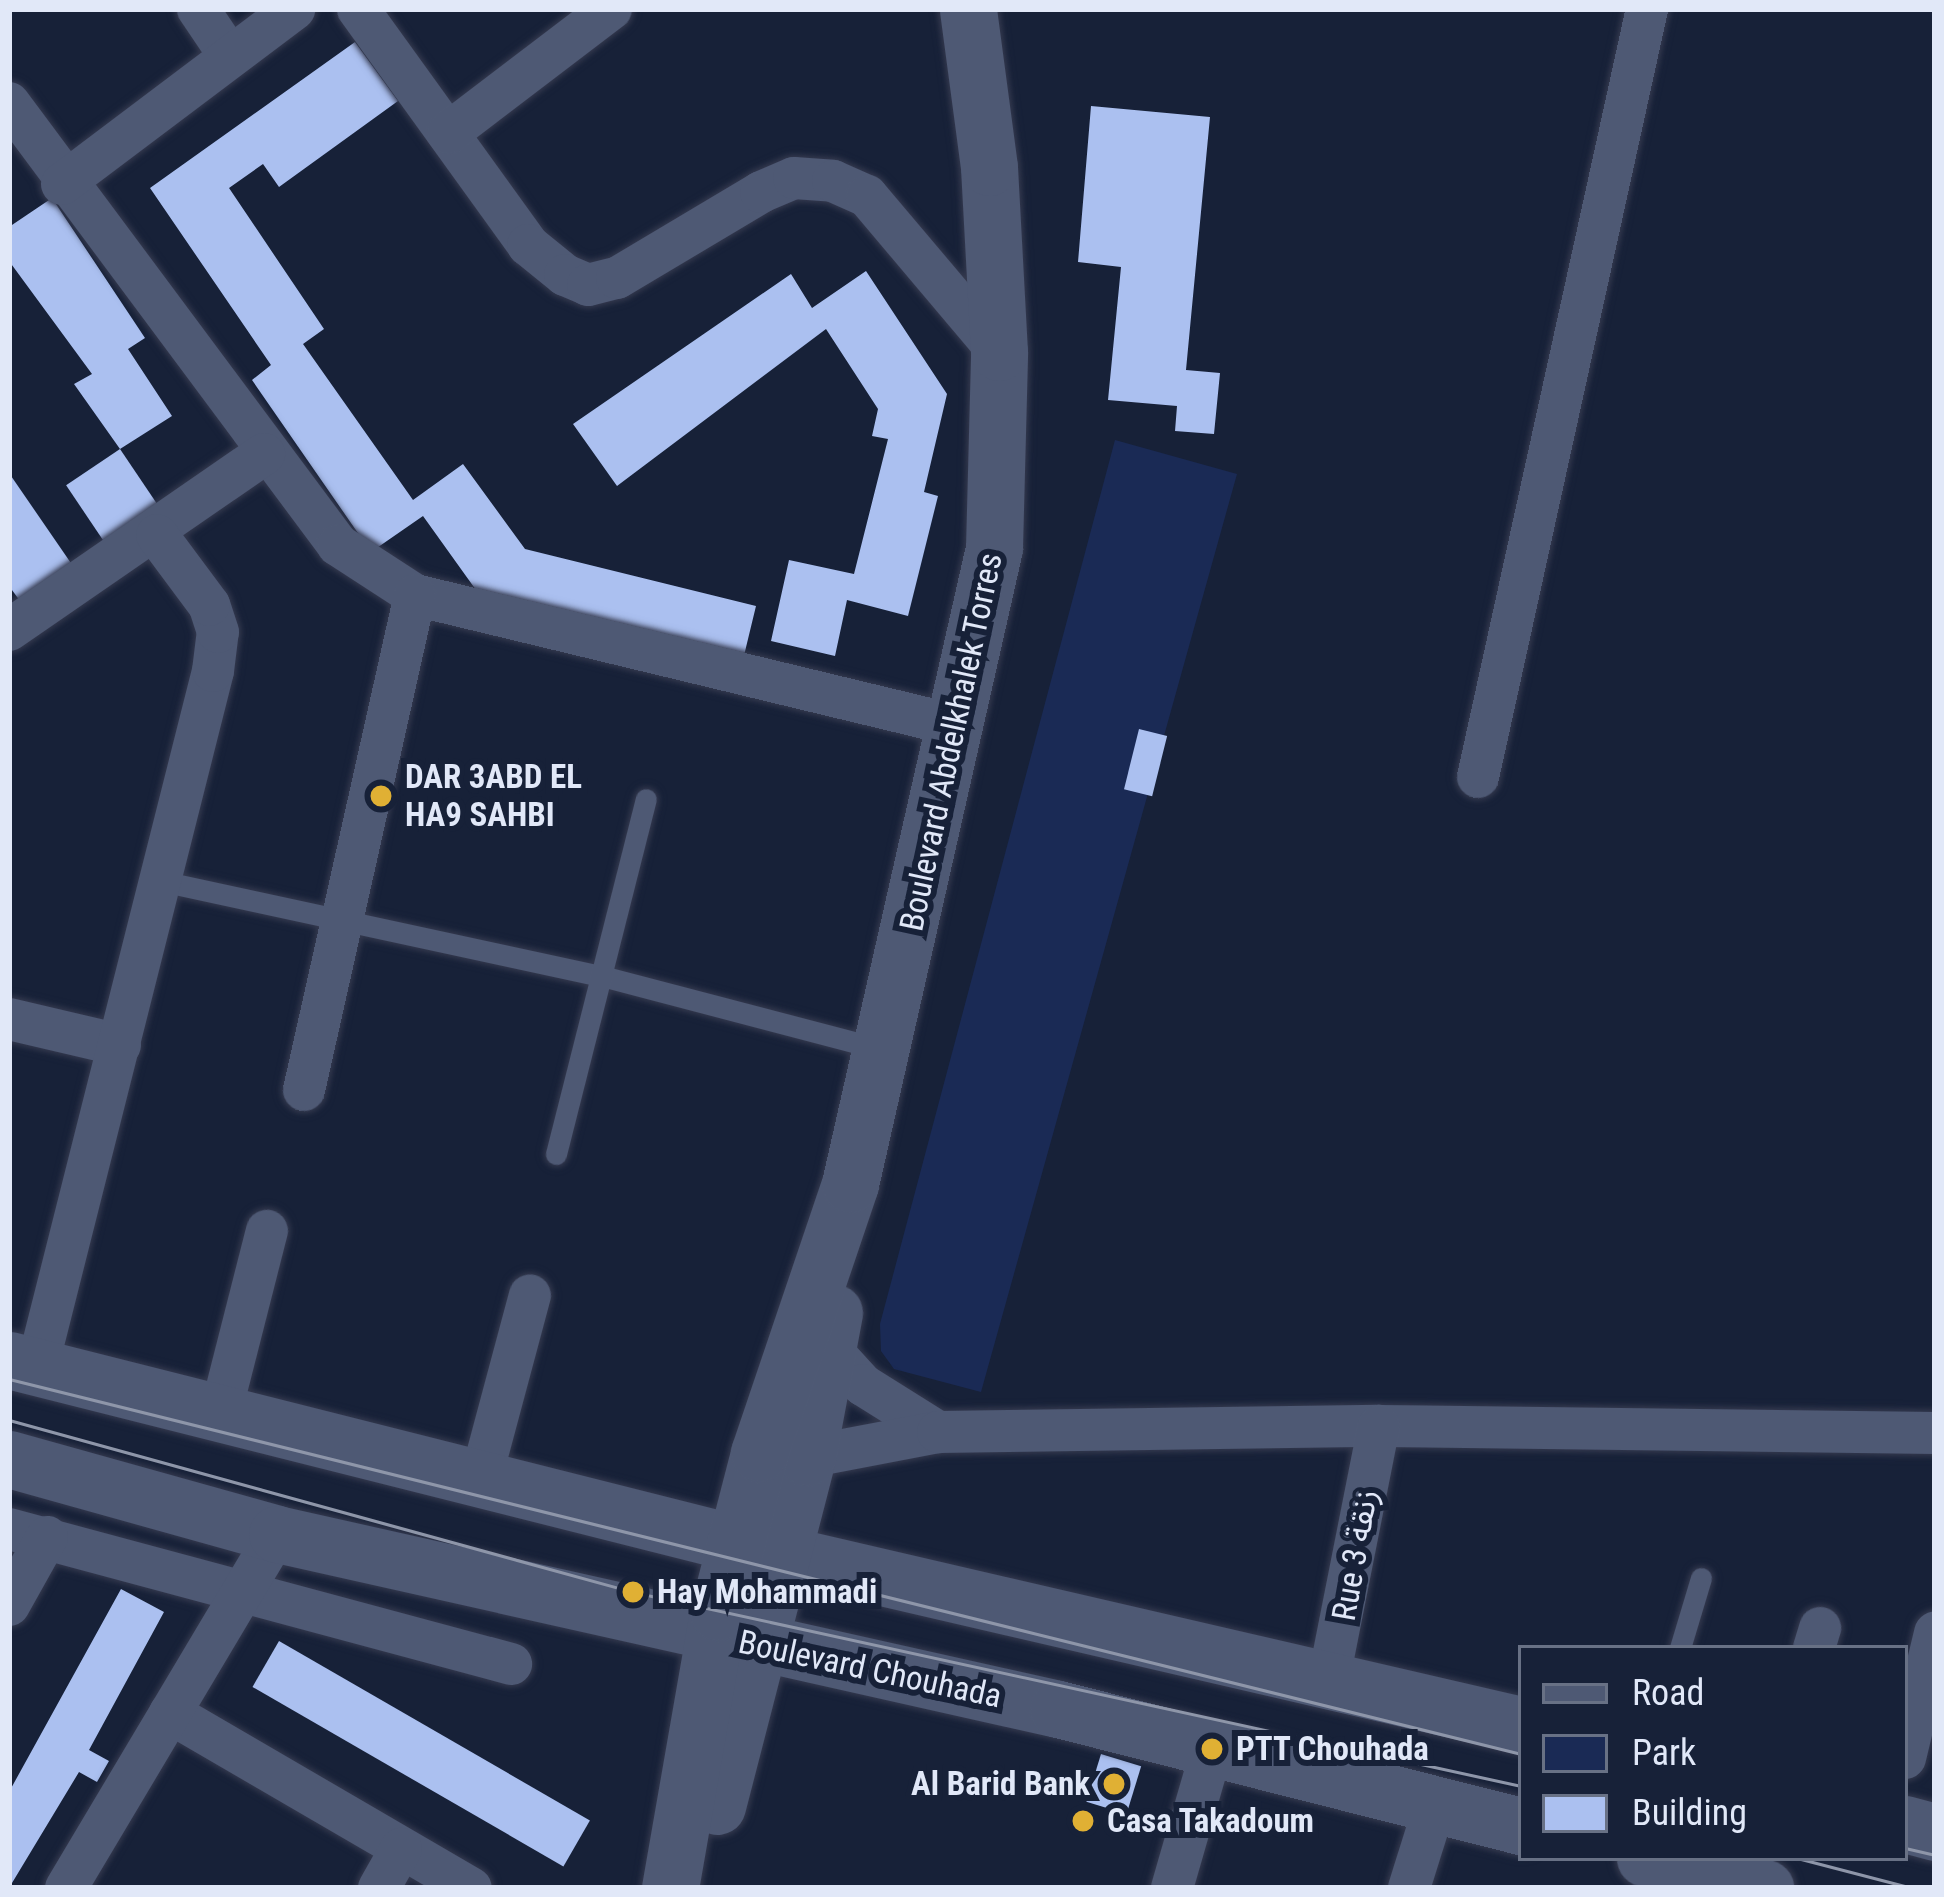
<!DOCTYPE html>
<html>
<head>
<meta charset="utf-8">
<style>
	body { margin:0 }
	#map { position:relative; width:1944px; height:1897px; overflow:hidden; background:#172138; font-family:"Roboto Condensed","Noto Sans Arabic",sans-serif }
	div>[style] { position:absolute }
	.green>* { inset:0; background:#1a2a55 }
	.building>* { inset:0; background:#abc0f0; transform-origin:0 0 }
	.roads { filter:drop-shadow(0 0 3px #353a4f) drop-shadow(0 0 3px #353a4f) }
	.lane>* { height:21px; margin:-10.5px; padding:0 10.5px; transform-origin:10.5px; border-radius:10.5px; background:#4e5974 }
	.street>* { height:42px; margin:-21px; padding:0 21px; transform-origin:21px; border-radius:21px; background:#4e5974 }
	.secondary>* { height:57px; margin:-28.5px; padding:0 28.5px; transform-origin:28.5px; border-radius:28.5px; background:#4e5974 }
	.tram>* { height:3px; margin:-1.5px; padding:0 1.5px; transform-origin:1.5px; border-radius:1.5px; background:#8e96a9 }
	.dots>* { width:33px; height:33px; translate:-50% -50%; box-sizing:border-box; border:6px solid #172138; border-radius:50% }
	span { translate:-50% -50%; white-space:nowrap; text-align:center; line-height:1.15; -webkit-text-stroke:12px #172138; paint-order:stroke }
	.street-label { font-size:33px; color:#e1e8f8 }
	.poi-label { font-size:33px; color:#e1e8f8; font-weight:700 }
	.left { translate:0 -50%; text-align:left }
	.right { translate:-100% -50%; text-align:right }
	.frame { position:absolute; inset:0; border:12px solid #e1e8f8; pointer-events:none }
	.legend { position:absolute; left:1518px; top:1645px; width:390px; height:216px; box-sizing:border-box; background:#172138; border:3px solid #687185; margin:0; padding:15px 21px; list-style:none; font-size:36px; color:#e1e8f8 }
	.legend li { display:flex; align-items:center; gap:24px; height:60px }
	.legend b { width:60px; border:3px solid #687185 }
</style>
</head>
<body>
<div id="map">
	<div class="green">
		<i style="clip-path:polygon(1115px 440px,1237px 474px,981px 1392px,894px 1369px,881px 1351px,880px 1324px)"></i>
	</div>
	<div class="building">
		<i style="clip-path:polygon(355px 42px,398px 101px,279px 187px,263px 164px,229px 188px,324px 329px,303px 344px,413px 500px,463px 464px,525px 549px,756px 606px,741px 668px,486px 604px,423px 516px,371px 552px,252px 380px,271px 365px,150px 188px)"></i>
		<i style="clip-path:polygon(1091px 106px,1210px 117px,1186px 370px,1220px 373px,1214px 434px,1175px 431px,1177px 406px,1108px 400px,1121px 267px,1078px 262px)"></i>
		<i style="clip-path:polygon(52px 198px,145px 338px,128px 349px,172px 416px,120px 449px,74px 384px,92px 374px,9px 261px,9px 227px)"></i>
		<i style="clip-path:polygon(866px 271px,947px 394px,924px 492px,938px 496px,908px 616px,847px 600px,835px 656px,771px 641px,789px 560px,854px 574px,888px 439px,872px 436px,878px 409px,826px 329px,617px 486px,573px 424px,791px 274px,812px 308px)"></i>
		<i style="left:120px;top:449px;width:83px;height:65px;rotate:56deg"></i>
		<i style="clip-path:polygon(9px 473px,75px 569px,23px 605px,9px 586px)"></i>
		<i style="left:1139px;top:729px;width:29px;height:62px;rotate:14deg"></i>
		<i style="clip-path:polygon(121px 1589px,164px 1612px,89px 1750px,109px 1761px,97px 1782px,79px 1772px,9px 1888px,9px 1792px)"></i>
		<i style="left:279px;top:1641px;width:359px;height:53px;rotate:30deg"></i>
		<i style="left:1101px;top:1754px;width:42px;height:50px;rotate:17deg"></i>
	</div>
	<div class="roads">
		<div class="lane">
			<i style="left:161px;top:881px;width:451px;rotate:12.2deg"></i>
			<i style="left:602px;top:976px;width:284px;rotate:14.7deg"></i>
			<i style="left:556px;top:1154px;width:366px;rotate:-75.8deg"></i>
			<i style="left:1680px;top:1648px;width:73px;rotate:-73.3deg"></i>
		</div>
		<div class="street">
			<i style="left:198px;top:9px;width:55px;rotate:56deg"></i>
			<i style="left:358px;top:9px;width:291px;rotate:54.2deg"></i>
			<i style="left:528px;top:245px;width:48px;rotate:39deg"></i>
			<i style="left:565px;top:275px;width:25px;rotate:23deg"></i>
			<i style="left:588px;top:285px;width:30px;rotate:-14deg"></i>
			<i style="left:617px;top:278px;width:168px;rotate:-30.8deg"></i>
			<i style="left:761px;top:192px;width:36px;rotate:-23deg"></i>
			<i style="left:794px;top:178px;width:39px;rotate:4deg"></i>
			<i style="left:833px;top:181px;width:37px;rotate:24deg"></i>
			<i style="left:867px;top:196px;width:204px;rotate:49.8deg"></i>
			<i style="left:9px;top:103px;width:551px;rotate:53.34deg"></i>
			<i style="left:338px;top:545px;width:92px;rotate:33deg"></i>
			<i style="left:415px;top:595px;width:554px;rotate:13.56deg"></i>
			<i style="left:448px;top:133px;width:205px;rotate:-37.3deg"></i>
			<i style="left:62px;top:184px;width:291px;rotate:-37deg"></i>
			<i style="left:9px;top:630px;width:310px;rotate:-34.6deg"></i>
			<i style="left:1478px;top:777px;width:786px;rotate:-77.59deg"></i>
			<i style="left:9px;top:1019px;width:114px;rotate:13.2deg"></i>
			<i style="left:304px;top:1090px;width:507px;rotate:-77.36deg"></i>
			<i style="left:830px;top:1349px;width:49px;rotate:47.5deg"></i>
			<i style="left:863px;top:1385px;width:89px;rotate:32.1deg"></i>
			<i style="left:37px;top:1368px;width:719px;rotate:-75.83deg"></i>
			<i style="left:213px;top:671px;width:39px;rotate:-83deg"></i>
			<i style="left:218px;top:632px;width:28px;rotate:-108deg"></i>
			<i style="left:209px;top:605px;width:87px;rotate:-126.6deg"></i>
			<i style="left:221px;top:1411px;width:186px;rotate:-75.7deg"></i>
			<i style="left:807px;top:1457px;width:133px;rotate:-10.8deg"></i>
			<i style="left:938px;top:1432px;width:441px;rotate:-0.8deg"></i>
			<i style="left:1379px;top:1426px;width:556px;rotate:0.72deg"></i>
			<i style="left:481px;top:1478px;width:189px;rotate:-75deg"></i>
			<i style="left:9px;top:1529px;width:520px;rotate:15.05deg"></i>
			<i style="left:9px;top:1605px;width:78px;rotate:-60.8deg"></i>
			<i style="left:1814px;top:1648px;width:21px;rotate:-73deg"></i>
			<i style="left:1328px;top:1683px;width:262px;rotate:-78.8deg"></i>
			<i style="left:170px;top:1713px;width:348px;rotate:30.2deg"></i>
			<i style="left:1905px;top:1758px;width:129px;rotate:-76.5deg"></i>
			<i style="left:66px;top:1888px;width:412px;rotate:-59.2deg"></i>
			<i style="left:379px;top:1888px;width:45px;rotate:-60.6deg"></i>
			<i style="left:1172px;top:1888px;width:145px;rotate:-73.9deg"></i>
			<i style="left:1409px;top:1888px;width:87px;rotate:-72.6deg"></i>
		</div>
		<div class="secondary">
			<i style="left:9px;top:1360px;width:749px;rotate:14.15deg"></i>
			<i style="left:735px;top:1543px;width:807px;rotate:13.04deg"></i>
			<i style="left:9px;top:1459px;width:278px;rotate:15.6deg"></i>
			<i style="left:277px;top:1534px;width:800px;rotate:12.63deg"></i>
			<i style="left:1058px;top:1709px;width:478px;rotate:14.2deg"></i>
			<i style="left:717px;top:1806px;width:360px;rotate:-75.5deg"></i>
			<i style="left:807px;top:1457px;width:147px;rotate:-79.4deg"></i>
			<i style="left:1905px;top:1824px;width:31px;rotate:15deg"></i>
			<i style="left:1645px;top:1858px;width:124px;rotate:14deg"></i>
			<i style="left:670px;top:1888px;width:280px;rotate:-80.1deg"></i>
			<i style="left:718px;top:1612px;width:164px;rotate:-75.5deg"></i>
			<i style="left:759px;top:1453px;width:284px;rotate:-71.3deg"></i>
			<i style="left:850px;top:1184px;width:652px;rotate:-77.24deg"></i>
			<i style="left:994px;top:548px;width:196px;rotate:-88.5deg"></i>
			<i style="left:999px;top:352px;width:185px;rotate:-93.1deg"></i>
			<i style="left:989px;top:167px;width:159px;rotate:-97.6deg"></i>
		</div>
	</div>
	<div class="tram">
		<i style="left:9px;top:1379px;width:1558px;rotate:13.93deg"></i>
		<i style="left:9px;top:1420px;width:647px;rotate:15.41deg"></i>
		<i style="left:633px;top:1592px;width:909px;rotate:12.32deg"></i>
		<i style="left:1905px;top:1848px;width:31px;rotate:13deg"></i>
		<i style="left:1797px;top:1858px;width:119px;rotate:14.6deg"></i>
	</div>
	<div class="dots">
		<i style="left:381px;top:796px;background:#e0b034"></i>
		<i style="left:633px;top:1592px;background:#e0b034"></i>
		<i style="left:1212px;top:1749px;background:#e0b034"></i>
		<i style="left:1114px;top:1784px;background:#e0b034"></i>
		<i style="left:1083px;top:1821px;background:#e0b034"></i>
	</div>
	<div class="street-label">
		<span style="left:951px;top:742px;rotate:-78deg">Boulevard Abdelkhalek Torres</span>
		<span style="left:1355px;top:1555px;rotate:-80deg">Rue 3 زنقة</span>
		<span style="left:870px;top:1669px;rotate:12deg">Boulevard Chouhada</span>
	</div>
	<div class="poi-label">
		<span class="left" style="left:405px;top:796px">DAR 3ABD EL<br>HA9 SAHBI</span>
		<span class="left" style="left:657px;top:1592px">Hay Mohammadi</span>
		<span class="left" style="left:1236px;top:1749px">PTT Chouhada</span>
		<span class="right" style="left:1090px;top:1784px">Al Barid Bank</span>
		<span class="left" style="left:1107px;top:1821px">Casa Takadoum</span>
	</div>
	<div class="frame"></div>
	<ul class="legend">
	<li><b style="height:15px;background:#4e5974"></b>Road</li>
	<li><b style="height:33px;background:#1a2a55"></b>Park</li>
	<li><b style="height:33px;background:#abc0f0"></b>Building</li>
	</ul>
</div>
</body>
</html>
